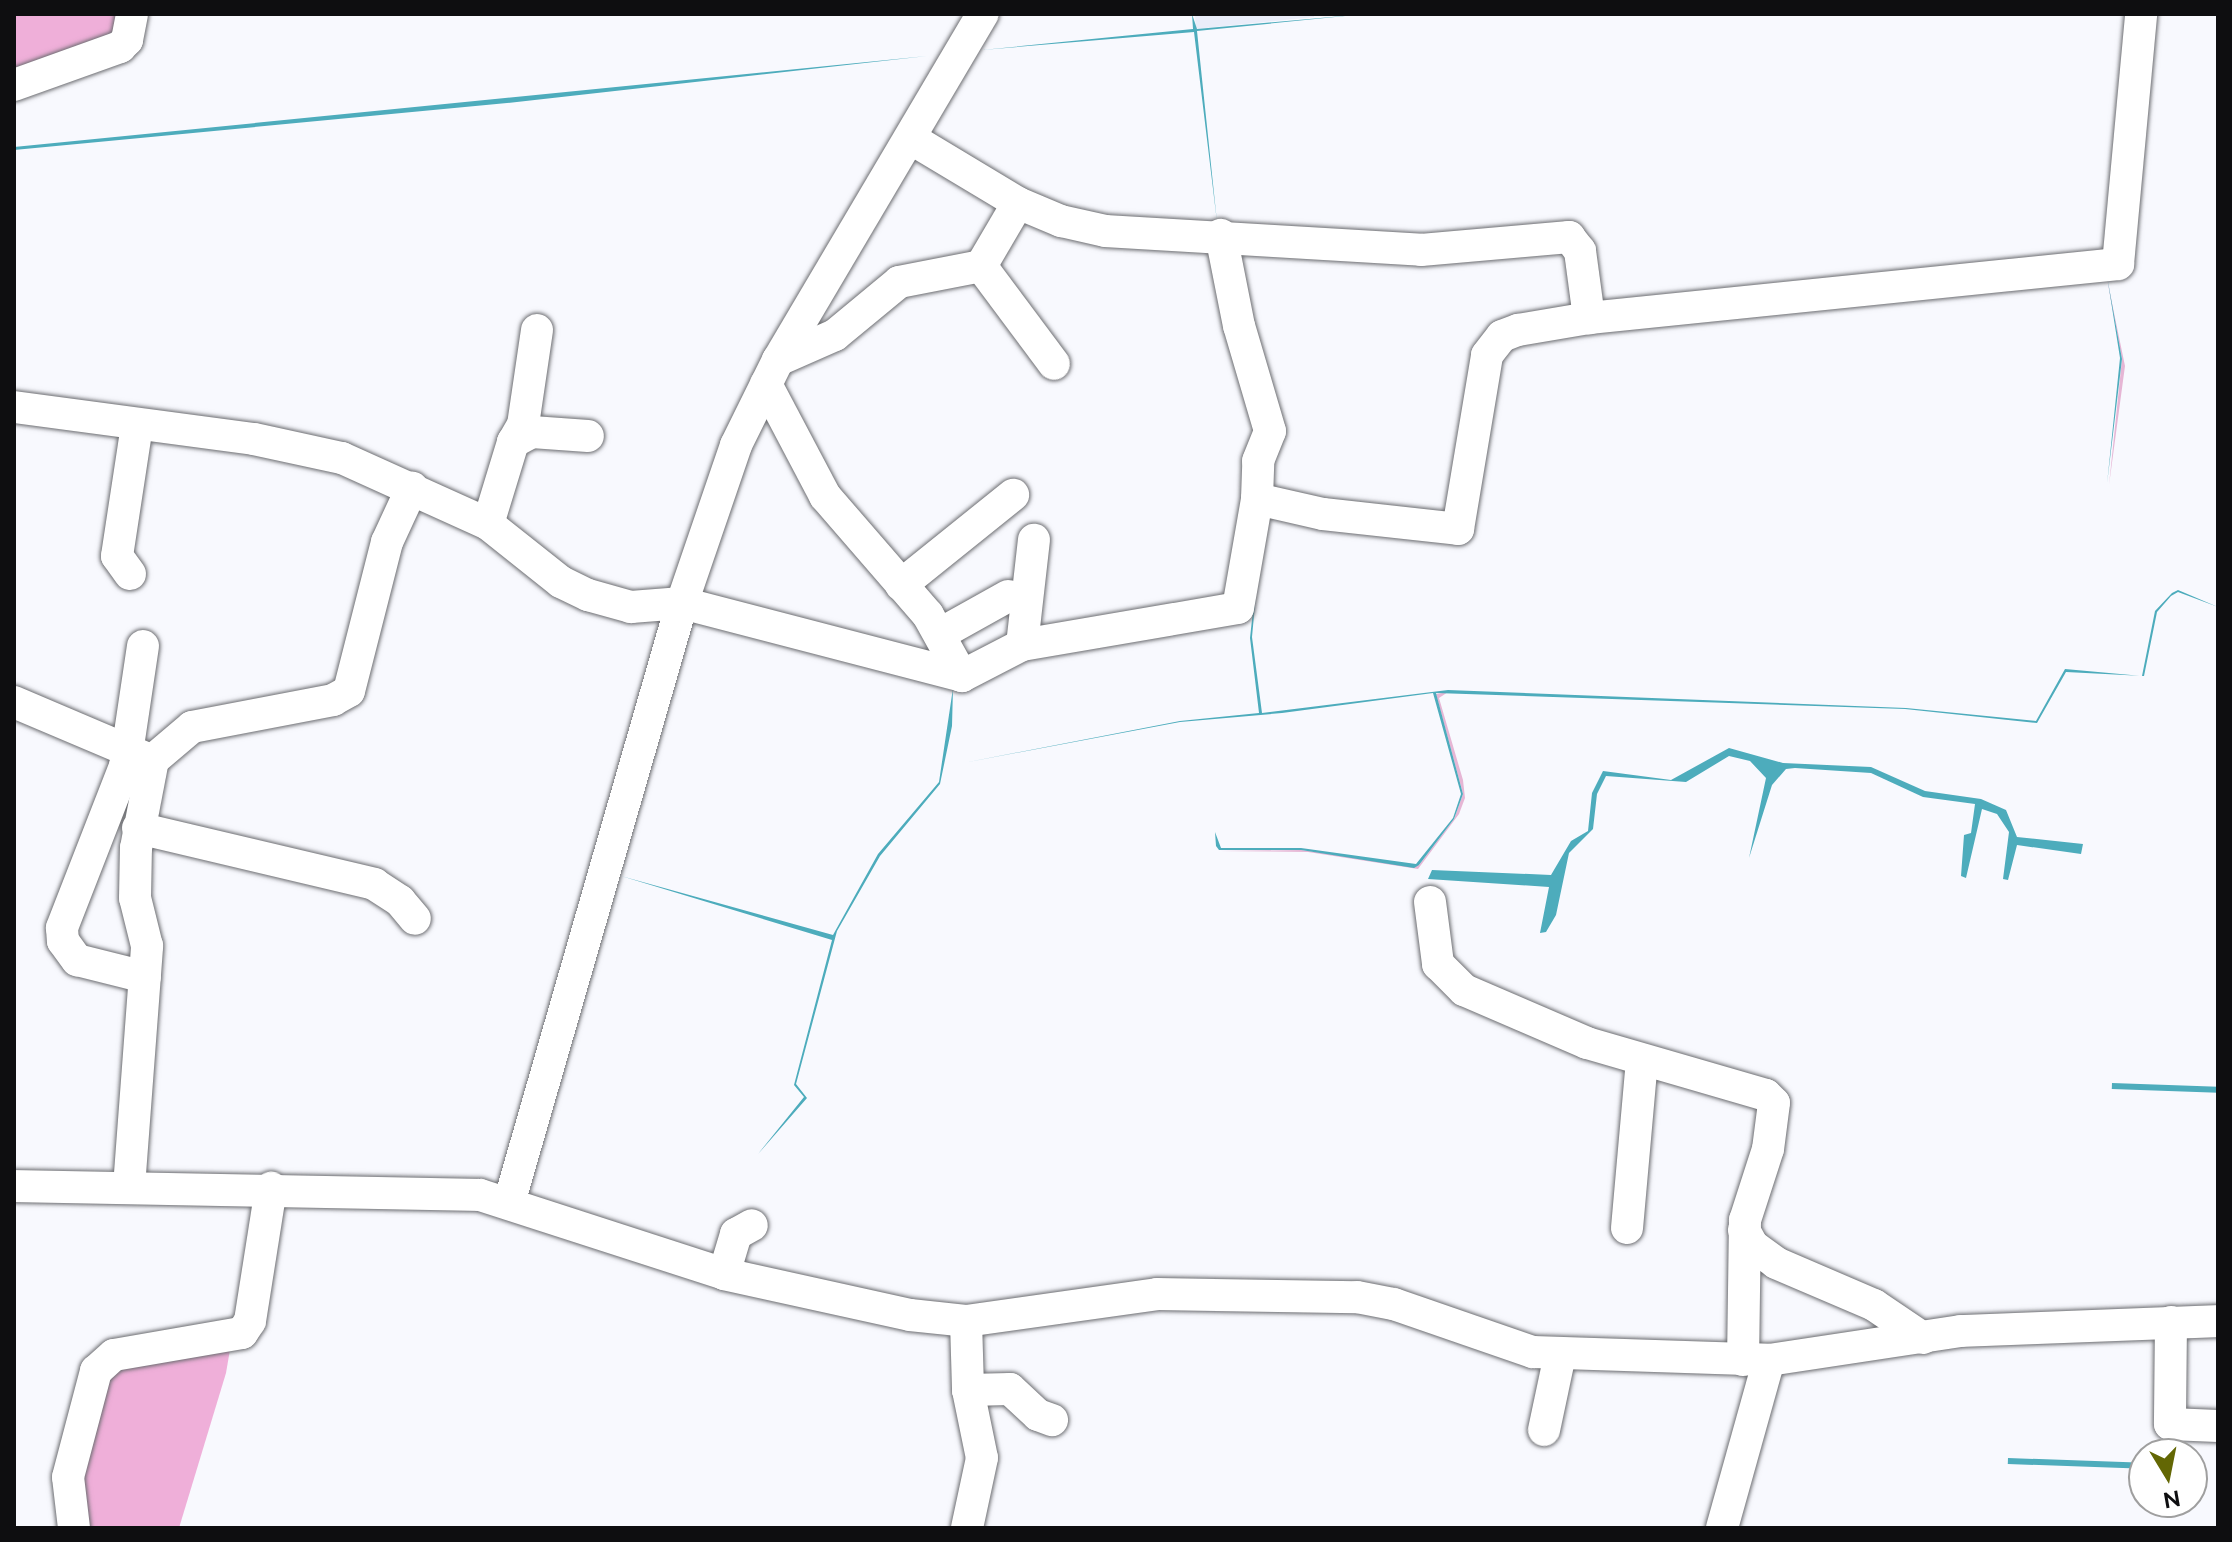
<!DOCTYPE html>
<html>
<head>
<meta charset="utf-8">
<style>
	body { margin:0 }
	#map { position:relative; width:2232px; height:1542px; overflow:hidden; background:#f8f9fe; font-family:Raleway,sans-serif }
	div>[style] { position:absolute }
	.built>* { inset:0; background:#eaedf9 }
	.green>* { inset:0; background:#e6b6d5 }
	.forest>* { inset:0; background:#efafd9 }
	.water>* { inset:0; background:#4dacbc; transform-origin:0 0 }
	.roads { filter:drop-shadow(0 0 2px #6c6d71) drop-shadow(0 0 2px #6c6d71) }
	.minor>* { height:32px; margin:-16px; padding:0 16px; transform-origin:16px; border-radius:16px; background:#fff }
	span { translate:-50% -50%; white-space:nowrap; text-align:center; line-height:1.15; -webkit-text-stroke:8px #fff; paint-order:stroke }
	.frame { position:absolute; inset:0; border:16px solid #0e0e10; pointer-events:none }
	.north { position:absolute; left:2128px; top:1438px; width:80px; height:80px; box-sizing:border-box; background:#fff; border:2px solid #9f9f9f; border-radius:50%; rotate:170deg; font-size:22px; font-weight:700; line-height:32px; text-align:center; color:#0e0e10 }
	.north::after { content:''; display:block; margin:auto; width:28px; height:36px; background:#636704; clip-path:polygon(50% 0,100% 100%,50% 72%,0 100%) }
</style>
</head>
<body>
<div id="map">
	<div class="built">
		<i style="clip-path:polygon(1195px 14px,1314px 14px,1314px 17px,1196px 29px)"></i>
	</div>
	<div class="green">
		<i style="clip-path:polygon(2106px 274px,2125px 366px,2109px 485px,2122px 359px)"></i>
		<i style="clip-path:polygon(1448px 692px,1439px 698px,1463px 780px,1465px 798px,1459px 814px,1418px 869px,1308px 852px,1219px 851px,1301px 850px,1419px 865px,1454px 819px,1463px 794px,1436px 694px)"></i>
	</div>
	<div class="forest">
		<i style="clip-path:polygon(14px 14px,126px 14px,124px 29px,14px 77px)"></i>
		<i style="clip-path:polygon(232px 1338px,226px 1373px,179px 1528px,74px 1528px,96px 1371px)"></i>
	</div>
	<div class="water">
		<i style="clip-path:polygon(1192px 14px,1197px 29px,1365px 14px,1197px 31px,1217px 222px,1194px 32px,982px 50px,1193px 29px)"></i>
		<i style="clip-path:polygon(927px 56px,507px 103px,14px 150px,14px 147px)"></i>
		<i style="clip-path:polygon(2107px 276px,2122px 359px,2107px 484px,2120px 358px)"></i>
		<i style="clip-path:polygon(1264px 508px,1252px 637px,1262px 713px,1448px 690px,1906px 708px,2036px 721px,2065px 669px,2142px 676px,2155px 611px,2172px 593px,2178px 590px,2218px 607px,2178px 592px,2171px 596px,2157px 612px,2144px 676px,2066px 672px,2037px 723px,1905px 709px,1436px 693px,1463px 794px,1454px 819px,1419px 865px,1414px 868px,1301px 850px,1219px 850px,1216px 846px,1215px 832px,1221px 848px,1301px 848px,1416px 864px,1453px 818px,1461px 794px,1433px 693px,1282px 713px,1180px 722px,963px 763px,1180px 721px,1259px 713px,1250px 638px)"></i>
		<i style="clip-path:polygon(953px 688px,952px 726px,940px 784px,880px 856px,837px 931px,796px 1084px,807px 1098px,758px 1154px,804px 1097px,794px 1085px,832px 940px,621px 876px,833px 935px,878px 854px,939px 782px)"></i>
		<i style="clip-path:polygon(1729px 748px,1783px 763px,1871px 767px,1925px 791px,1981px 799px,2006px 810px,2017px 837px,2083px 844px,2081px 854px,2017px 845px,2008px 880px,2003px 879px,2009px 832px,1997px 814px,1982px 809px,1966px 878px,1961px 876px,1964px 835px,1971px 833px,1975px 804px,1923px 797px,1871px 773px,1795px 768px,1786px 769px,1772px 785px,1749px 858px,1766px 778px,1750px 761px,1729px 756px,1686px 782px,1606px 776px,1597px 794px,1593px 829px,1569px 853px,1556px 915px,1546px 932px,1540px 933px,1549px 887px,1428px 879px,1432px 870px,1551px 875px,1571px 841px,1588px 831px,1592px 793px,1603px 771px,1671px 780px)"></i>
		<i style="left:2112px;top:1083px;width:106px;height:6px;rotate:2deg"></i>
		<i style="left:2008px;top:1458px;width:136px;height:6px;rotate:2deg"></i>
	</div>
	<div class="roads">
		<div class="minor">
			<i style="left:14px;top:85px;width:113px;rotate:-19.7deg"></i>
			<i style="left:120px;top:47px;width:10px;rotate:-45deg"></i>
			<i style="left:127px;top:40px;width:26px;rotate:-79deg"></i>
			<i style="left:910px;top:138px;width:126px;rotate:31deg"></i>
			<i style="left:1018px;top:203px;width:47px;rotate:22.7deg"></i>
			<i style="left:1061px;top:221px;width:45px;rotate:12.8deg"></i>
			<i style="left:1105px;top:231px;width:317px;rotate:3.4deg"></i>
			<i style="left:1421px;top:250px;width:149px;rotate:-5deg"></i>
			<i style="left:1569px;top:237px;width:18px;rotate:52deg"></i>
			<i style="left:1580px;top:251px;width:68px;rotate:82.3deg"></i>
			<i style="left:981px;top:266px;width:122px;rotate:53.3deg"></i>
			<i style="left:778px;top:360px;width:62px;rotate:-23.7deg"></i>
			<i style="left:835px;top:335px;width:83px;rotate:-39.6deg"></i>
			<i style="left:899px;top:282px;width:84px;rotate:-11deg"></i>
			<i style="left:981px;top:266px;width:73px;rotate:-59.6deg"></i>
			<i style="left:766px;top:384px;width:127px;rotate:62.2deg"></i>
			<i style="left:825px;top:496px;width:157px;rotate:49.1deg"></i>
			<i style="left:928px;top:615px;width:70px;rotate:60.9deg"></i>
			<i style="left:14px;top:407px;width:242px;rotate:7.6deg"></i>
			<i style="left:254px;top:439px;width:90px;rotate:12.2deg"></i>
			<i style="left:342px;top:458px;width:160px;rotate:24.3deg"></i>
			<i style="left:488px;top:524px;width:93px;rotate:38.5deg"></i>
			<i style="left:561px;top:582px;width:30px;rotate:26deg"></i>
			<i style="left:588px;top:595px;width:45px;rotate:15.6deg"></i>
			<i style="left:631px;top:607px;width:51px;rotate:-4.5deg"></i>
			<i style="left:682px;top:603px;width:289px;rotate:14.6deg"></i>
			<i style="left:962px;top:676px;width:68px;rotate:-27.3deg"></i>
			<i style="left:1022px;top:645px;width:219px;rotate:-9.7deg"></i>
			<i style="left:1238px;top:608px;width:111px;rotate:-80.1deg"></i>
			<i style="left:1257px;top:499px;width:38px;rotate:-88deg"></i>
			<i style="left:1258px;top:461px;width:32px;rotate:-68deg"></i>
			<i style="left:1270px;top:431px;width:109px;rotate:-106.4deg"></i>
			<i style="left:1239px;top:326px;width:93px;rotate:-101.2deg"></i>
			<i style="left:513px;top:442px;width:20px;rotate:-60deg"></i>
			<i style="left:523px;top:425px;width:96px;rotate:-81.6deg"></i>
			<i style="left:1257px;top:499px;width:68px;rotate:12.8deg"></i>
			<i style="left:1323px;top:514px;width:136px;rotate:6.3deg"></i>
			<i style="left:1458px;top:529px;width:176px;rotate:-80.5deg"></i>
			<i style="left:1487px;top:355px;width:24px;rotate:-52deg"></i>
			<i style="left:1502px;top:336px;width:17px;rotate:-21deg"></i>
			<i style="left:1518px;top:330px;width:72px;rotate:-9.6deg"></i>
			<i style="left:1589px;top:318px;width:532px;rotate:-5.83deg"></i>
			<i style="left:2118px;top:264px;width:251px;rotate:-84.7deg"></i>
			<i style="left:488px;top:524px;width:86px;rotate:-73deg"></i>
			<i style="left:513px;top:442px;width:21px;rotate:-28deg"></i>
			<i style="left:532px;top:432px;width:56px;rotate:4.1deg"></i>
			<i style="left:130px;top:574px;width:22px;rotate:-126deg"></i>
			<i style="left:117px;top:556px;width:133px;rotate:-81.3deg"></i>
			<i style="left:901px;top:585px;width:144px;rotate:-38.8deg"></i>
			<i style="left:940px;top:634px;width:78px;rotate:-29.2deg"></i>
			<i style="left:1022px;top:645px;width:106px;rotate:-83.5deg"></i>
			<i style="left:143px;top:646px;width:121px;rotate:98.5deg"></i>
			<i style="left:125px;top:766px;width:174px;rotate:111.3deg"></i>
			<i style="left:62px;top:928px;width:13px;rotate:86deg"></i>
			<i style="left:63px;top:941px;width:24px;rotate:54deg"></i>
			<i style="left:77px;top:960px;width:70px;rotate:14deg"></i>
			<i style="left:14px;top:702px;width:143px;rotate:23deg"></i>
			<i style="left:138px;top:828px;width:243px;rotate:13.3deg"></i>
			<i style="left:374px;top:884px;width:31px;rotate:33deg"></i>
			<i style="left:400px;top:901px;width:23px;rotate:50deg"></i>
			<i style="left:1430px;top:902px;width:63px;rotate:82.6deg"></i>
			<i style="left:1438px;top:964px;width:37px;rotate:45deg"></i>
			<i style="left:1464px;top:990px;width:134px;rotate:23.3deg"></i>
			<i style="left:1587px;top:1043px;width:186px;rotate:16.2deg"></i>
			<i style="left:1766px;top:1095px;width:11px;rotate:45deg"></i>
			<i style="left:1774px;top:1103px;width:46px;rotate:97.4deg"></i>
			<i style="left:1768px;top:1149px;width:75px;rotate:107.9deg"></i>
			<i style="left:1745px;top:1220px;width:140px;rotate:90.8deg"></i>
			<i style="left:14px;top:1186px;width:466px;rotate:1.1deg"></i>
			<i style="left:480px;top:1195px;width:256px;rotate:17.9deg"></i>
			<i style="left:724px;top:1274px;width:190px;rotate:12.4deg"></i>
			<i style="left:910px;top:1315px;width:56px;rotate:6.1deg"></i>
			<i style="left:966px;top:1321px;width:193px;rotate:-8deg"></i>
			<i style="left:1157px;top:1294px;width:200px;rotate:0.9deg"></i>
			<i style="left:1357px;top:1297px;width:38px;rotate:11deg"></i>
			<i style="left:1394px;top:1304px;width:147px;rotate:19.1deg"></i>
			<i style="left:1533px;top:1352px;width:236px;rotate:1.9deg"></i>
			<i style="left:1769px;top:1360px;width:194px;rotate:-8.6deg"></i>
			<i style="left:1961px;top:1331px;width:257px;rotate:-2.2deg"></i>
			<i style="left:129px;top:1187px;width:242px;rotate:-85.7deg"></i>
			<i style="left:147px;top:946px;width:49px;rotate:-104deg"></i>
			<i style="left:135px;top:898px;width:50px;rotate:-88.9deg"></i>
			<i style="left:136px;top:848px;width:90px;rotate:-79.1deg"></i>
			<i style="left:153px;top:760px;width:51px;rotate:-40.2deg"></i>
			<i style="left:192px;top:727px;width:144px;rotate:-10.8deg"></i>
			<i style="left:333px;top:700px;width:18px;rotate:-29deg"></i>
			<i style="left:349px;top:691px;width:154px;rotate:-75.7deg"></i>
			<i style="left:387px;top:542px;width:60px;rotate:-65.2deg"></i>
			<i style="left:509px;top:1203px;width:624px;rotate:-73.92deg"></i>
			<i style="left:682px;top:603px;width:167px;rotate:-71.1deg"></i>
			<i style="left:736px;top:445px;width:95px;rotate:-63.7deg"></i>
			<i style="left:778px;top:360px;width:402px;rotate:-59.4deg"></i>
			<i style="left:1627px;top:1228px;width:168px;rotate:-84.9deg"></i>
			<i style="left:1744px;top:1230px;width:18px;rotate:61deg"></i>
			<i style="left:1753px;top:1246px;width:29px;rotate:36deg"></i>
			<i style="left:1776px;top:1263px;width:107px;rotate:23.2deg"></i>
			<i style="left:1874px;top:1305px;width:59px;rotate:34deg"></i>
			<i style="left:724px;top:1274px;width:42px;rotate:-73.3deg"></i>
			<i style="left:736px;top:1234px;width:18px;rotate:-29deg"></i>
			<i style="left:966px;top:1321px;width:69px;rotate:88.3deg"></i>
			<i style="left:968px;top:1390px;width:69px;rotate:78.4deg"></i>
			<i style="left:982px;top:1458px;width:72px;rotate:102.1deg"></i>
			<i style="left:2171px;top:1322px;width:102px;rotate:90.6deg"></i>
			<i style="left:2170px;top:1424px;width:48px;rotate:2.4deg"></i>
			<i style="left:968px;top:1390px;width:42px;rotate:-1.4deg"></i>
			<i style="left:1010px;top:1389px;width:38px;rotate:43deg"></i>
			<i style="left:1038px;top:1415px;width:15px;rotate:20deg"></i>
			<i style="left:1544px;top:1430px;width:77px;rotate:-78deg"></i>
			<i style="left:74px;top:1528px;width:51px;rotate:-96.7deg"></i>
			<i style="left:68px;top:1477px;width:110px;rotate:-75.2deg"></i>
			<i style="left:96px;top:1371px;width:24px;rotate:-42deg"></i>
			<i style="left:114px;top:1355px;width:130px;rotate:-9.8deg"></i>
			<i style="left:242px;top:1333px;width:14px;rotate:-56deg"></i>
			<i style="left:250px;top:1321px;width:135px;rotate:-81deg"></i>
			<i style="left:1722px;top:1528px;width:174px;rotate:-74.4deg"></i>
		</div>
	</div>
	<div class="frame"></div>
	<div class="north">N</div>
</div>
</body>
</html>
